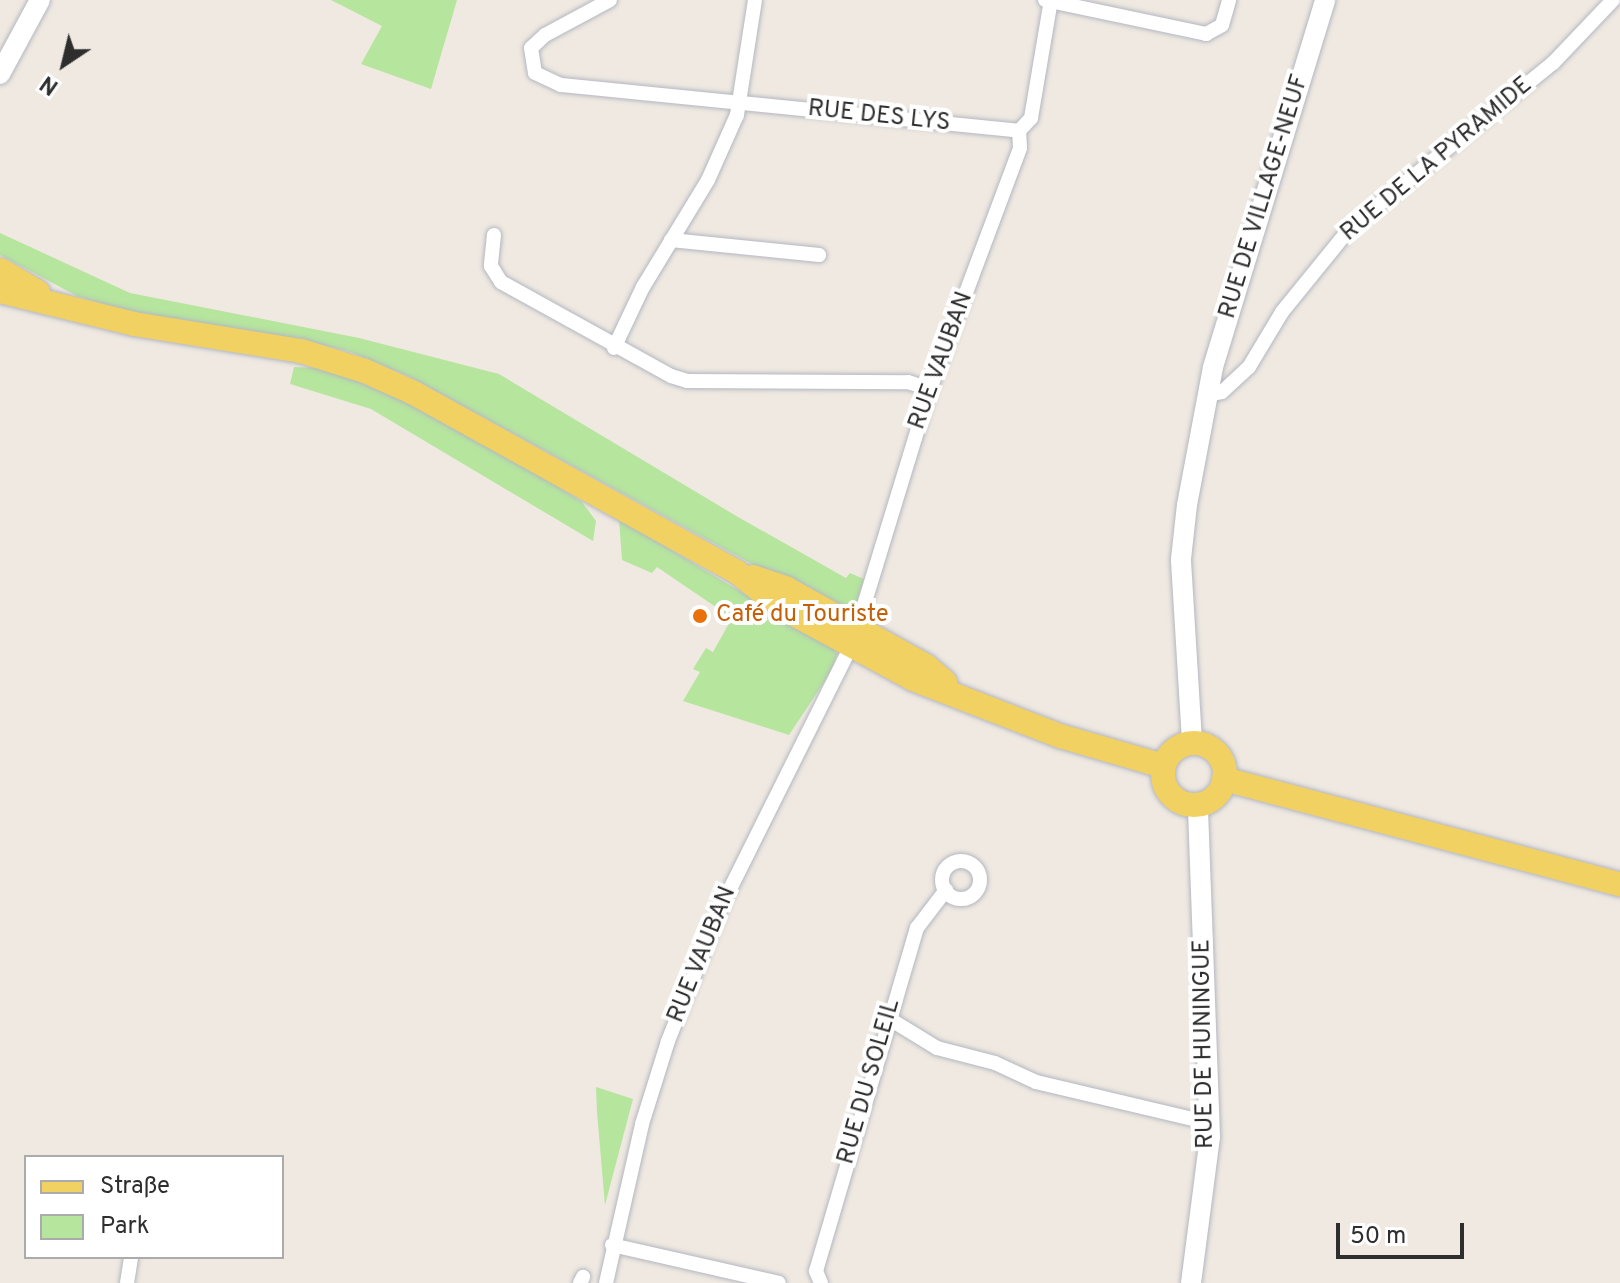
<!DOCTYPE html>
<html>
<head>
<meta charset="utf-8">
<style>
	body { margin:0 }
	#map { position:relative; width:1620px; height:1283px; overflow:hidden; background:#efe9e1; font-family:Overpass,sans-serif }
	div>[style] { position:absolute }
	.green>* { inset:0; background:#b6e59e }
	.roads { filter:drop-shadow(0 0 2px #b4b7c1) drop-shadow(0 0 2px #b4b7c1) }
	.street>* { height:14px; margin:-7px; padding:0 7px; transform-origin:7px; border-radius:7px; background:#fff }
	.street>.ring { margin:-7px; padding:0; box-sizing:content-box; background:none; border:14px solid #fff; border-radius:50% }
	.secondary>* { height:20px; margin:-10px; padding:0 10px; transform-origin:10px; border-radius:10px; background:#fff }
	.primary>* { height:24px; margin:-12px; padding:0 12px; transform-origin:12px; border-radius:12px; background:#f2d163 }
	.primary>.ring { margin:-12px; padding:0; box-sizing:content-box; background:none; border:24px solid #f2d163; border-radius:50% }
	.dots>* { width:22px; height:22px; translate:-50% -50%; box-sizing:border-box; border:4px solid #fff; border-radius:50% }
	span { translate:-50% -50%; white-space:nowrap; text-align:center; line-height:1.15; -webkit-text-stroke:8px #fff; paint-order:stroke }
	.street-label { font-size:24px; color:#2e2e2e }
	.food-label { font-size:24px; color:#c56008 }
	.left { translate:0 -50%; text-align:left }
	.legend { position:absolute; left:24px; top:1155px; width:260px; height:104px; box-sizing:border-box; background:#fff; border:2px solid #ababab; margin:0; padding:10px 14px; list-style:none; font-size:24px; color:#2e2e2e }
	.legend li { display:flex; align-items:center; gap:16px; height:40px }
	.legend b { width:40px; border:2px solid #ababab }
	.north { position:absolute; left:24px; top:24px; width:80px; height:80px; -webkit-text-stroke:6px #fff; paint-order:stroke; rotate:215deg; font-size:22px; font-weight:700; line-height:32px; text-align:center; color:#2e2e2e }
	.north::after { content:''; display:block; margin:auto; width:28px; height:36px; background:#2e2e2e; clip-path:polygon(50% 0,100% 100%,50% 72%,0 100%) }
	.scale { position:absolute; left:1336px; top:1223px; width:128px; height:36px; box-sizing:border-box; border:4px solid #2e2e2e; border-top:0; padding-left:10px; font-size:24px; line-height:28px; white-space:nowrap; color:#2e2e2e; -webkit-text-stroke:6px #fff; paint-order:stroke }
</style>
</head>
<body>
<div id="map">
	<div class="green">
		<i style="clip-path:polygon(331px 0,457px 0,431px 89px,361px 64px,382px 26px)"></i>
		<i style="clip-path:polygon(0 233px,130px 293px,359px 338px,499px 374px,738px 517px,846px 578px,850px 573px,864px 579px,855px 608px,845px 615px,410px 377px,351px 352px,299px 339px,126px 311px,77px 296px,0 255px)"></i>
		<i style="clip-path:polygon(294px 367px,322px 368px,370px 384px,497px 448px,582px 502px,596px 521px,593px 541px,371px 409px,290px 384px)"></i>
		<i style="clip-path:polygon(619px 519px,832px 646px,837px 654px,832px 670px,789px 735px,683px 701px,700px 672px,693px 669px,706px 648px,713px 652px,732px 618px,657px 567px,652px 573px,622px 560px)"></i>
		<i style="clip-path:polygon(596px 1087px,633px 1099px,605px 1205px,597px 1112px)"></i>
	</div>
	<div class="roads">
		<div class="street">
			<i style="left:610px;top:0;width:74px;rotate:151.7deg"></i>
			<i style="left:545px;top:35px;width:19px;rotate:137deg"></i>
			<i style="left:531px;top:48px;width:25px;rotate:81deg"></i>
			<i style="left:535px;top:73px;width:29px;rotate:25deg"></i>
			<i style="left:561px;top:85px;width:460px;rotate:5.7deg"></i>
			<i style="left:1045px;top:0;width:165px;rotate:11.9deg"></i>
			<i style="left:1206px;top:34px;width:18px;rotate:-29deg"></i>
			<i style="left:1222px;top:25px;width:26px;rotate:-74deg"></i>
			<i style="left:494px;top:235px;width:31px;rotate:96deg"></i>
			<i style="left:491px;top:266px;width:19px;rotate:58deg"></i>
			<i style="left:501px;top:282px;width:194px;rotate:28.9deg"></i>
			<i style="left:671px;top:376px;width:17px;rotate:17deg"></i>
			<i style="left:687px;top:381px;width:221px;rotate:0.3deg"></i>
			<i style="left:908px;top:382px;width:23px;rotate:18deg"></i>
			<i style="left:671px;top:240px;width:149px;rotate:5.8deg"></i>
			<i style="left:614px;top:348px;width:68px;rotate:-64.6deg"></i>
			<i style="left:643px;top:287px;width:125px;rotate:-58.7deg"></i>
			<i style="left:708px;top:180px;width:71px;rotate:-66deg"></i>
			<i style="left:737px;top:115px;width:116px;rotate:-81.1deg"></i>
			<i style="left:1207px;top:395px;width:15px;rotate:-11deg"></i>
			<i style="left:1222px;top:392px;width:37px;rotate:-43deg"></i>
			<i style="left:1249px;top:367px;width:64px;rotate:-59deg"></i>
			<i style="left:1282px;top:312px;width:109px;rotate:-50.9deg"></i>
			<i style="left:1351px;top:227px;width:260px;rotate:-39.1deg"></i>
			<i style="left:1553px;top:63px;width:87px;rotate:-46.4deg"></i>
			<i style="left:857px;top:628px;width:250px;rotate:-73deg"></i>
			<i style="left:930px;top:389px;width:257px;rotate:-69.5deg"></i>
			<i style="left:1020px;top:148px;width:17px;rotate:-93deg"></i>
			<i style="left:1019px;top:131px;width:18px;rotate:-47deg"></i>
			<i style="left:1031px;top:118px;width:120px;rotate:-80.4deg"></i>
			<i class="ring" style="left:942px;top:861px;width:24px;height:24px"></i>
			<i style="left:888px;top:1018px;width:57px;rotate:31.5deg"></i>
			<i style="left:937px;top:1048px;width:60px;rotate:14.5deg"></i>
			<i style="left:995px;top:1063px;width:45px;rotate:24.9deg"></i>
			<i style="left:1036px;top:1082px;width:179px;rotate:13.3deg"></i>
			<i style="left:612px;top:1245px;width:171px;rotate:12.8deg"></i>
			<i style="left:127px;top:1283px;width:26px;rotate:-81deg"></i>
			<i style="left:580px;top:1283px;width:7px;rotate:-63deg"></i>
			<i style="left:606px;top:1283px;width:163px;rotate:-77.2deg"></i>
			<i style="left:642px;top:1124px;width:87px;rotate:-72.6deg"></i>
			<i style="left:668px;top:1041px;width:146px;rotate:-68.3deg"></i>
			<i style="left:722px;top:905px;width:289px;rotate:-63.5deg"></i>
			<i style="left:821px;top:1283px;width:13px;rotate:-113deg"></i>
			<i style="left:816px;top:1271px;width:358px;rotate:-73.6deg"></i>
			<i style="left:917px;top:928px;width:48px;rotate:-52.7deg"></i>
		</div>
		<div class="secondary">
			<i style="left:0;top:74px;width:84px;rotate:-61.6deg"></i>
			<i style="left:1192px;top:741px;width:182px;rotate:-93.5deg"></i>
			<i style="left:1181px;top:559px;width:54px;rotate:-83.7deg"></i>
			<i style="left:1187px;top:505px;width:140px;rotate:-79.3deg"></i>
			<i style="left:1213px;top:367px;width:384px;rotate:-73deg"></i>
			<i style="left:1191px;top:1283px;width:147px;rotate:-82.6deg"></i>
			<i style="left:1210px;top:1137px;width:333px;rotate:-92.1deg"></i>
		</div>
		<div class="primary">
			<i style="left:0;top:270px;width:44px;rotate:30.1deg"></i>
			<i style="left:0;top:291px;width:138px;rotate:13.8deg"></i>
			<i style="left:134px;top:324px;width:169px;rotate:9.2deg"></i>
			<i style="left:301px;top:351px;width:67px;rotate:17.4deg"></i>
			<i style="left:365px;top:371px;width:54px;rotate:24.2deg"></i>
			<i style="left:414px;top:393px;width:369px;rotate:29deg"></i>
			<i style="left:737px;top:572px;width:56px;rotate:38.5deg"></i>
			<i style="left:781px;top:607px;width:150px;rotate:28.6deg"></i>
			<i style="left:913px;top:679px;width:158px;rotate:21.2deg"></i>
			<i style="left:1060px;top:736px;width:107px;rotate:16.2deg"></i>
			<i style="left:753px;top:577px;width:36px;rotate:19deg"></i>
			<i style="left:787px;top:589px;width:159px;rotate:29deg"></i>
			<i style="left:926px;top:666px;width:25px;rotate:40deg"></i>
			<i class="ring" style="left:1163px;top:743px;width:38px;height:38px"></i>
			<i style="left:1224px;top:779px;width:410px;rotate:14.9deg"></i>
		</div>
	</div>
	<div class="dots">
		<i style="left:700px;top:616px;background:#e8710a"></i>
	</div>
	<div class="street-label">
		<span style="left:879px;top:117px;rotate:6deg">RUE DES LYS</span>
		<span style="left:1437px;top:160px;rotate:-40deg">RUE DE LA PYRAMIDE</span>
		<span style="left:1265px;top:197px;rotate:-73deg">RUE DE VILLAGE-NEUF</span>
		<span style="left:942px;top:361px;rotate:-70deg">RUE VAUBAN</span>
		<span style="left:703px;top:955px;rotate:-68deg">RUE VAUBAN</span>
		<span style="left:1205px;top:1044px;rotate:-91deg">RUE DE HUNINGUE</span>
		<span style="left:870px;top:1082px;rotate:-74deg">RUE DU SOLEIL</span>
	</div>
	<div class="food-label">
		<span class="left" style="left:716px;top:616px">Café du Touriste</span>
	</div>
	<ul class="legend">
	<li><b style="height:10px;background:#f2d163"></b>Straße</li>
	<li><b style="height:22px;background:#b6e59e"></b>Park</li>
	</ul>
	<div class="north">N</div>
	<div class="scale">50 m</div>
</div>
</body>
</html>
